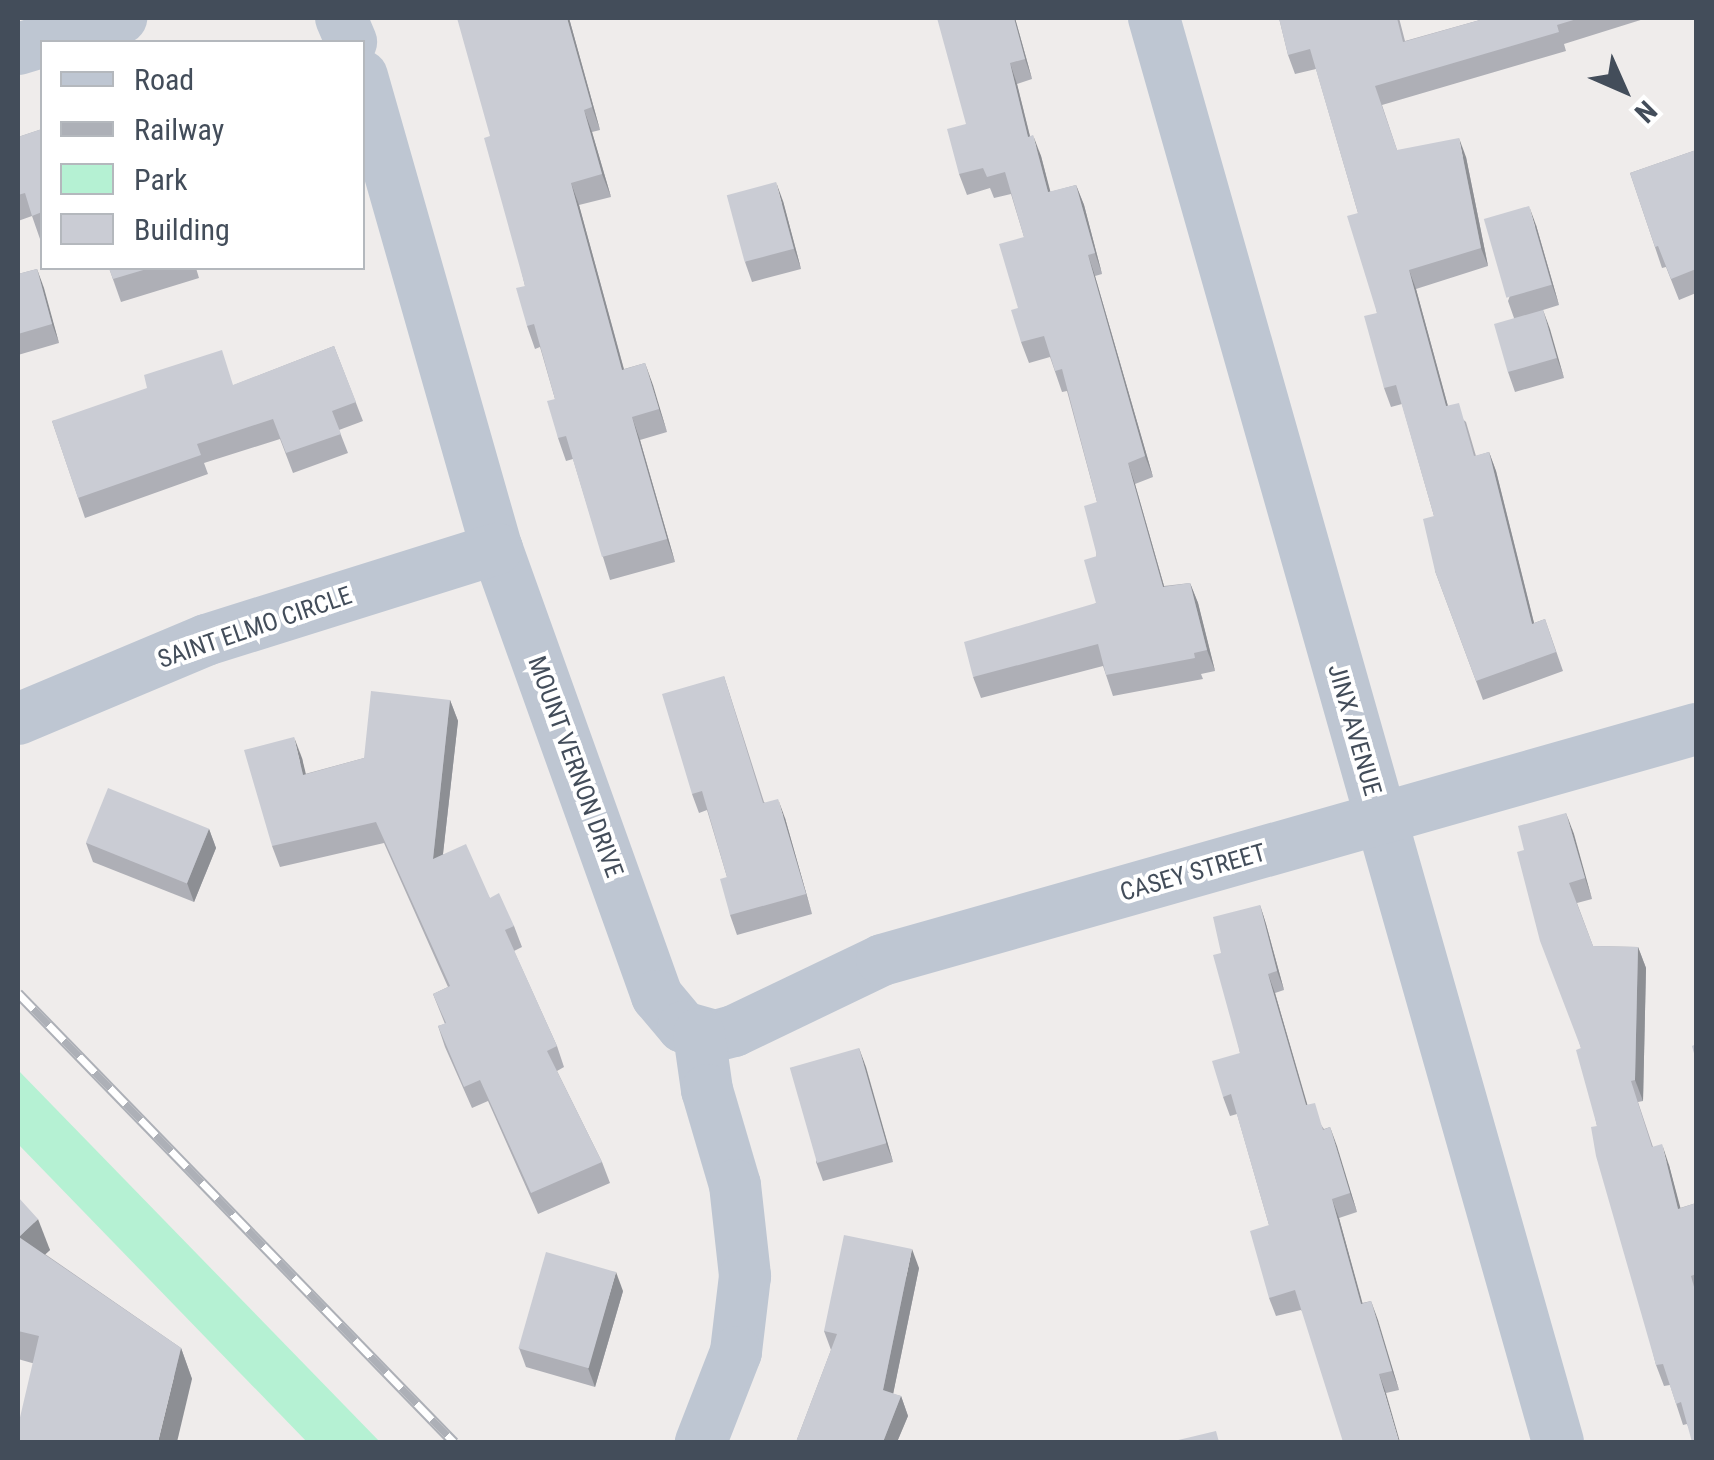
<!DOCTYPE html>
<html>
<head>
<meta charset="utf-8">
<style>
	body { margin:0 }
	#map { position:relative; width:1714px; height:1460px; overflow:hidden; background:#efeceb; font-family:"Roboto Condensed",sans-serif }
	div>[style] { position:absolute }
	.green>* { inset:0; background:#b5f1d3 }
	.minor>* { height:52px; margin:-26px; padding:0 26px; transform-origin:26px; border-radius:26px; background:#bec6d2 }
	.rail>* { height:11px; margin-top:-5.5px; transform-origin:0; background:repeating-linear-gradient(90deg,#fff 0 22px,#adb0b7 0 44px); box-sizing:border-box; border-block:2px solid #adb0b7 }
	.wall>* { inset:0; background:#aeafb6 }
	.shaded-wall>* { inset:0; background:#8d8f94 }
	.building>* { inset:0; background:#caccd4; transform-origin:0 0 }
	span { translate:-50% -50%; white-space:nowrap; text-align:center; line-height:1.15; -webkit-text-stroke:8px #fff; paint-order:stroke }
	.street-label { font-size:25px; color:#434d5a }
	.frame { position:absolute; inset:0; border:20px solid #434d5a; pointer-events:none }
	.legend { position:absolute; left:40px; top:40px; width:325px; height:230px; box-sizing:border-box; background:#fff; border:2px solid #b4b8bd; margin:0; padding:12px 18px; list-style:none; font-size:30px; color:#434d5a }
	.legend li { display:flex; align-items:center; gap:20px; height:50px }
	.legend b { width:50px; border:2px solid #b4b8bd }
	.north { position:absolute; left:1574px; top:40px; width:100px; height:100px; -webkit-text-stroke:8px #fff; paint-order:stroke; rotate:135deg; font-size:28px; font-weight:700; line-height:40px; text-align:center; color:#434d5a }
	.north::after { content:''; display:block; margin:auto; width:35px; height:45px; background:#434d5a; clip-path:polygon(50% 0,100% 100%,50% 72%,0 100%) }
</style>
</head>
<body>
<div id="map">
	<div class="green">
		<i style="clip-path:polygon(18px 1070px,380px 1442px,307px 1442px,18px 1144px)"></i>
	</div>
	<div class="minor">
		<i style="left:341px;top:18px;width:26px;rotate:67deg"></i>
		<i style="left:1154px;top:18px;width:1480px;rotate:74.16deg"></i>
		<i style="left:18px;top:49px;width:108px;rotate:-16.8deg"></i>
		<i style="left:362px;top:76px;width:492px;rotate:74.1deg"></i>
		<i style="left:497px;top:549px;width:475px;rotate:70.3deg"></i>
		<i style="left:657px;top:996px;width:40px;rotate:50deg"></i>
		<i style="left:683px;top:1027px;width:33px;rotate:16deg"></i>
		<i style="left:715px;top:1036px;width:20px;rotate:-15deg"></i>
		<i style="left:734px;top:1031px;width:164px;rotate:-25.6deg"></i>
		<i style="left:882px;top:960px;width:846px;rotate:-15.84deg"></i>
		<i style="left:18px;top:719px;width:204px;rotate:-22.8deg"></i>
		<i style="left:206px;top:640px;width:305px;rotate:-17.4deg"></i>
		<i style="left:699px;top:1034px;width:57px;rotate:81.9deg"></i>
		<i style="left:707px;top:1090px;width:99px;rotate:73.6deg"></i>
		<i style="left:735px;top:1185px;width:92px;rotate:83.7deg"></i>
		<i style="left:745px;top:1276px;width:77px;rotate:96.8deg"></i>
		<i style="left:736px;top:1352px;width:97px;rotate:111.3deg"></i>
	</div>
	<div class="rail">
		<i style="left:18px;top:993px;width:626px;rotate:45.84deg"></i>
	</div>
	<div class="wall">
		<i style="clip-path:polygon(569px 18px,600px 130px,592px 132px,611px 197px,579px 205px,624px 369px,645px 363px,667px 432px,640px 440px,675px 562px,610px 580px,573px 459px,566px 461px,558px 438px,555px 399px,540px 347px,535px 349px,527px 326px,525px 286px,490px 136px)"></i>
		<i style="clip-path:polygon(1015px 18px,1032px 79px,1017px 84px,1030px 136px,1041px 156px,1050px 192px,1076px 185px,1084px 205px,1102px 274px,1095px 276px,1153px 477px,1135px 484px,1164px 586px,1190px 583px,1198px 603px,1215px 671px,1201px 674px,1203px 679px,1113px 696px,1103px 666px,981px 698px,973px 677px,1096px 603px,1097px 502px,1067px 391px,1062px 392px,1050px 357px,1029px 363px,1021px 342px,1018px 308px,1024px 237px,1011px 194px,994px 198px,990px 188px,967px 195px,959px 174px,966px 124px)"></i>
		<i style="clip-path:polygon(1279px 18px,1399px 18px,1405px 41px,1487px 18px,1647px 18px,1564px 44px,1566px 51px,1382px 105px,1397px 150px,1466px 157px,1488px 266px,1416px 289px,1448px 406px,1466px 422px,1476px 456px,1489px 452px,1496px 471px,1534px 623px,1545px 619px,1563px 671px,1483px 700px,1435px 571px,1434px 516px,1402px 404px,1391px 407px,1384px 388px,1377px 313px,1358px 213px,1316px 69px,1295px 74px,1288px 55px)"></i>
		<i style="clip-path:polygon(42px 129px,42px 238px,40px 239px,32px 216px,18px 221px,18px 137px)"></i>
		<i style="clip-path:polygon(1696px 150px,1696px 293px,1679px 300px,1666px 267px,1662px 268px,1630px 173px)"></i>
		<i style="clip-path:polygon(783px 201px,801px 269px,752px 282px,745px 262px)"></i>
		<i style="clip-path:polygon(1536px 225px,1559px 305px,1543px 310px,1564px 378px,1515px 392px,1508px 372px,1514px 318px,1508px 301px)"></i>
		<i style="clip-path:polygon(109px 268px,196px 268px,199px 278px,121px 302px)"></i>
		<i style="clip-path:polygon(37px 269px,59px 343px,18px 355px,18px 274px)"></i>
		<i style="clip-path:polygon(334px 346px,363px 421px,339px 430px,348px 453px,293px 473px,280px 439px,204px 463px,208px 474px,85px 518px,52px 421px,234px 385px)"></i>
		<i style="clip-path:polygon(724px 676px,764px 802px,785px 818px,812px 914px,737px 935px,730px 915px,727px 877px,707px 810px,699px 813px,692px 794px)"></i>
		<i style="clip-path:polygon(450px 700px,458px 721px,443px 854px,490px 898px,514px 926px,522px 947px,514px 951px,557px 1046px,564px 1067px,557px 1071px,602px 1162px,610px 1183px,538px 1214px,488px 1101px,472px 1108px,445px 1047px,438px 1026px,445px 1024px,433px 994px,448px 987px,384px 843px,280px 867px,272px 846px,302px 758px,305px 774px,364px 758px)"></i>
		<i style="clip-path:polygon(1566px 813px,1592px 899px,1577px 903px,1593px 946px,1638px 947px,1646px 968px,1643px 1101px,1638px 1102px,1653px 1147px,1669px 1165px,1680px 1208px,1696px 1203px,1696px 1442px,1687px 1424px,1683px 1425px,1670px 1385px,1664px 1386px,1656px 1365px,1597px 1126px,1581px 1048px,1524px 850px)"></i>
		<i style="clip-path:polygon(209px 829px,216px 848px,194px 902px,93px 862px,86px 843px)"></i>
		<i style="clip-path:polygon(1260px 905px,1266px 924px,1284px 990px,1275px 993px,1307px 1105px,1324px 1129px,1330px 1127px,1357px 1212px,1339px 1218px,1362px 1303px,1371px 1301px,1399px 1390px,1386px 1393px,1301px 1310px,1276px 1316px,1269px 1298px,1269px 1225px,1237px 1114px,1230px 1116px,1223px 1097px,1240px 1053px,1221px 953px)"></i>
		<i style="clip-path:polygon(859px 1048px,893px 1162px,823px 1181px,816px 1162px)"></i>
		<i style="clip-path:polygon(18px 1197px,50px 1250px,45px 1254px,181px 1348px,192px 1379px,32px 1363px,18px 1359px)"></i>
		<i style="clip-path:polygon(919px 1268px,893px 1394px,901px 1396px,908px 1416px,897px 1442px,796px 1442px,831px 1350px,824px 1331px)"></i>
		<i style="clip-path:polygon(623px 1291px,595px 1387px,526px 1367px,519px 1348px)"></i>
	</div>
	<div class="shaded-wall">
		<i style="clip-path:polygon(567px 18px,569px 18px,600px 130px,592px 107px)"></i>
		<i style="clip-path:polygon(1014px 18px,1015px 18px,1032px 79px,1025px 59px)"></i>
		<i style="clip-path:polygon(1010px 63px,1017px 84px,1035px 157px,1028px 137px)"></i>
		<i style="clip-path:polygon(584px 110px,592px 132px,611px 197px,602px 174px)"></i>
		<i style="clip-path:polygon(1033px 135px,1041px 156px,1056px 213px,1048px 192px)"></i>
		<i style="clip-path:polygon(1459px 138px,1466px 157px,1488px 266px,1481px 248px)"></i>
		<i style="clip-path:polygon(776px 182px,783px 201px,801px 269px,794px 249px)"></i>
		<i style="clip-path:polygon(571px 183px,579px 205px,630px 392px,622px 370px)"></i>
		<i style="clip-path:polygon(1076px 185px,1084px 205px,1102px 274px,1095px 253px)"></i>
		<i style="clip-path:polygon(1529px 206px,1536px 225px,1559px 305px,1552px 285px)"></i>
		<i style="clip-path:polygon(1088px 255px,1095px 276px,1153px 477px,1145px 456px)"></i>
		<i style="clip-path:polygon(37px 269px,44px 288px,59px 343px,52px 324px)"></i>
		<i style="clip-path:polygon(1409px 270px,1416px 289px,1453px 425px,1446px 406px)"></i>
		<i style="clip-path:polygon(1543px 310px,1550px 329px,1564px 378px,1557px 358px)"></i>
		<i style="clip-path:polygon(645px 363px,653px 385px,667px 432px,659px 409px)"></i>
		<i style="clip-path:polygon(632px 417px,640px 440px,675px 562px,667px 539px)"></i>
		<i style="clip-path:polygon(1489px 452px,1496px 471px,1539px 643px,1532px 624px)"></i>
		<i style="clip-path:polygon(1128px 463px,1135px 484px,1170px 607px,1163px 587px)"></i>
		<i style="clip-path:polygon(1190px 583px,1198px 603px,1215px 671px,1207px 650px)"></i>
		<i style="clip-path:polygon(450px 700px,458px 721px,440px 880px,433px 859px)"></i>
		<i style="clip-path:polygon(294px 737px,302px 758px,311px 795px,303px 775px)"></i>
		<i style="clip-path:polygon(778px 799px,785px 818px,812px 914px,806px 894px)"></i>
		<i style="clip-path:polygon(1566px 813px,1574px 834px,1592px 899px,1585px 878px)"></i>
		<i style="clip-path:polygon(209px 829px,216px 848px,194px 902px,187px 883px)"></i>
		<i style="clip-path:polygon(1260px 905px,1266px 924px,1284px 990px,1277px 971px)"></i>
		<i style="clip-path:polygon(1638px 947px,1646px 968px,1643px 1101px,1635px 1080px)"></i>
		<i style="clip-path:polygon(1268px 974px,1275px 993px,1313px 1124px,1306px 1105px)"></i>
		<i style="clip-path:polygon(859px 1048px,866px 1067px,893px 1162px,886px 1143px)"></i>
		<i style="clip-path:polygon(1330px 1127px,1337px 1146px,1357px 1212px,1350px 1193px)"></i>
		<i style="clip-path:polygon(1662px 1144px,1669px 1165px,1686px 1229px,1678px 1209px)"></i>
		<i style="clip-path:polygon(1332px 1199px,1339px 1218px,1368px 1323px,1361px 1304px)"></i>
		<i style="clip-path:polygon(38px 1219px,50px 1250px,31px 1268px,19px 1237px)"></i>
		<i style="clip-path:polygon(912px 1249px,919px 1268px,890px 1409px,883px 1390px)"></i>
		<i style="clip-path:polygon(616px 1272px,623px 1291px,595px 1387px,588px 1368px)"></i>
		<i style="clip-path:polygon(1371px 1301px,1378px 1320px,1399px 1390px,1392px 1371px)"></i>
		<i style="clip-path:polygon(181px 1348px,192px 1379px,177px 1442px,158px 1442px)"></i>
		<i style="clip-path:polygon(1379px 1374px,1386px 1393px,1400px 1442px,1399px 1442px)"></i>
		<i style="clip-path:polygon(901px 1396px,908px 1416px,897px 1442px,883px 1442px)"></i>
	</div>
	<div class="building">
		<i style="clip-path:polygon(457px 18px,567px 18px,592px 107px,584px 110px,602px 174px,571px 183px,622px 370px,645px 363px,659px 409px,632px 417px,667px 539px,602px 557px,566px 436px,558px 438px,547px 401px,555px 399px,534px 324px,527px 326px,516px 288px,525px 286px,484px 138px,490px 136px)"></i>
		<i style="clip-path:polygon(937px 18px,1014px 18px,1025px 59px,1010px 63px,1028px 137px,1033px 135px,1048px 192px,1076px 185px,1095px 253px,1088px 255px,1145px 456px,1128px 463px,1163px 587px,1190px 583px,1207px 650px,1194px 653px,1195px 658px,1106px 675px,1098px 644px,973px 677px,964px 642px,1096px 603px,1084px 560px,1097px 556px,1084px 506px,1097px 502px,1062px 369px,1055px 371px,1044px 336px,1021px 342px,1011px 310px,1018px 308px,999px 244px,1024px 237px,1005px 172px,987px 177px,983px 168px,959px 174px,947px 129px,966px 124px)"></i>
		<i style="clip-path:polygon(1279px 18px,1397px 18px,1403px 42px,1487px 18px,1580px 18px,1557px 25px,1559px 32px,1375px 86px,1397px 150px,1459px 138px,1481px 248px,1409px 270px,1446px 406px,1459px 403px,1474px 456px,1489px 452px,1532px 624px,1545px 619px,1556px 652px,1476px 681px,1435px 571px,1423px 519px,1434px 516px,1396px 385px,1384px 388px,1364px 316px,1377px 313px,1347px 216px,1358px 213px,1310px 49px,1288px 55px)"></i>
		<i style="clip-path:polygon(42px 129px,42px 212px,32px 216px,25px 193px,18px 195px,18px 137px)"></i>
		<i style="clip-path:polygon(1696px 150px,1696px 269px,1671px 279px,1658px 246px,1655px 247px,1630px 173px)"></i>
		<i style="left:776px;top:182px;width:69px;height:51px;rotate:75deg"></i>
		<i style="left:1529px;top:206px;width:82px;height:47px;rotate:74deg"></i>
		<i style="clip-path:polygon(109px 268px,150px 268px,113px 279px)"></i>
		<i style="clip-path:polygon(37px 269px,52px 324px,18px 334px,18px 274px)"></i>
		<i style="left:1543px;top:310px;width:50px;height:51px;rotate:74deg"></i>
		<i style="clip-path:polygon(334px 346px,356px 402px,332px 411px,341px 434px,286px 453px,273px 419px,197px 444px,201px 455px,78px 498px,52px 421px,147px 388px,144px 375px,222px 350px,233px 385px)"></i>
		<i style="clip-path:polygon(724px 676px,763px 803px,778px 799px,806px 894px,730px 915px,720px 879px,727px 877px,702px 791px,692px 794px,662px 694px)"></i>
		<i style="clip-path:polygon(371px 691px,450px 700px,433px 859px,466px 844px,490px 898px,499px 893px,514px 926px,505px 930px,557px 1046px,547px 1051px,602px 1162px,531px 1193px,480px 1080px,464px 1087px,438px 1026px,446px 1023px,433px 994px,450px 986px,376px 822px,272px 846px,244px 750px,294px 737px,303px 775px,364px 758px)"></i>
		<i style="left:108px;top:788px;width:109px;height:59px;rotate:22deg"></i>
		<i style="clip-path:polygon(1566px 813px,1585px 878px,1569px 883px,1593px 946px,1638px 947px,1635px 1080px,1631px 1081px,1652px 1147px,1662px 1144px,1678px 1209px,1696px 1203px,1696px 1274px,1691px 1276px,1696px 1294px,1696px 1442px,1692px 1442px,1681px 1402px,1676px 1404px,1663px 1364px,1656px 1365px,1596px 1156px,1591px 1127px,1597px 1126px,1576px 1050px,1581px 1048px,1540px 941px,1517px 852px,1524px 850px,1518px 826px)"></i>
		<i style="clip-path:polygon(1260px 905px,1277px 971px,1268px 974px,1306px 1105px,1315px 1103px,1323px 1130px,1330px 1127px,1350px 1193px,1332px 1199px,1361px 1304px,1371px 1301px,1392px 1371px,1379px 1374px,1399px 1442px,1343px 1442px,1295px 1290px,1269px 1298px,1250px 1231px,1269px 1225px,1231px 1094px,1223px 1097px,1212px 1061px,1240px 1053px,1213px 955px,1221px 953px,1213px 917px)"></i>
		<i style="clip-path:polygon(1696px 1044px,1696px 1061px,1692px 1046px)"></i>
		<i style="left:859px;top:1048px;width:99px;height:72px;rotate:74deg"></i>
		<i style="clip-path:polygon(18px 1197px,38px 1219px,19px 1237px,181px 1348px,158px 1442px,18px 1442px,18px 1426px,39px 1336px,18px 1331px)"></i>
		<i style="clip-path:polygon(844px 1235px,912px 1249px,883px 1390px,901px 1396px,883px 1442px,796px 1442px,837px 1334px,824px 1331px)"></i>
		<i style="left:546px;top:1252px;width:73px;height:100px;rotate:16deg"></i>
		<i style="clip-path:polygon(1216px 1431px,1219px 1442px,1170px 1442px)"></i>
	</div>
	<div class="street-label">
		<span style="left:255px;top:628px;rotate:-19deg">SAINT ELMO CIRCLE</span>
		<span style="left:1354px;top:730px;rotate:74deg">JINX AVENUE</span>
		<span style="left:575px;top:767px;rotate:70deg">MOUNT VERNON DRIVE</span>
		<span style="left:1193px;top:873px;rotate:-16deg">CASEY STREET</span>
	</div>
	<div class="frame"></div>
	<ul class="legend">
	<li><b style="height:12px;background:#bec6d2"></b>Road</li>
	<li><b style="height:12px;background:#adb0b7"></b>Railway</li>
	<li><b style="height:28px;background:#b5f1d3"></b>Park</li>
	<li><b style="height:28px;background:#caccd4"></b>Building</li>
	</ul>
	<div class="north">N</div>
</div>
</body>
</html>
